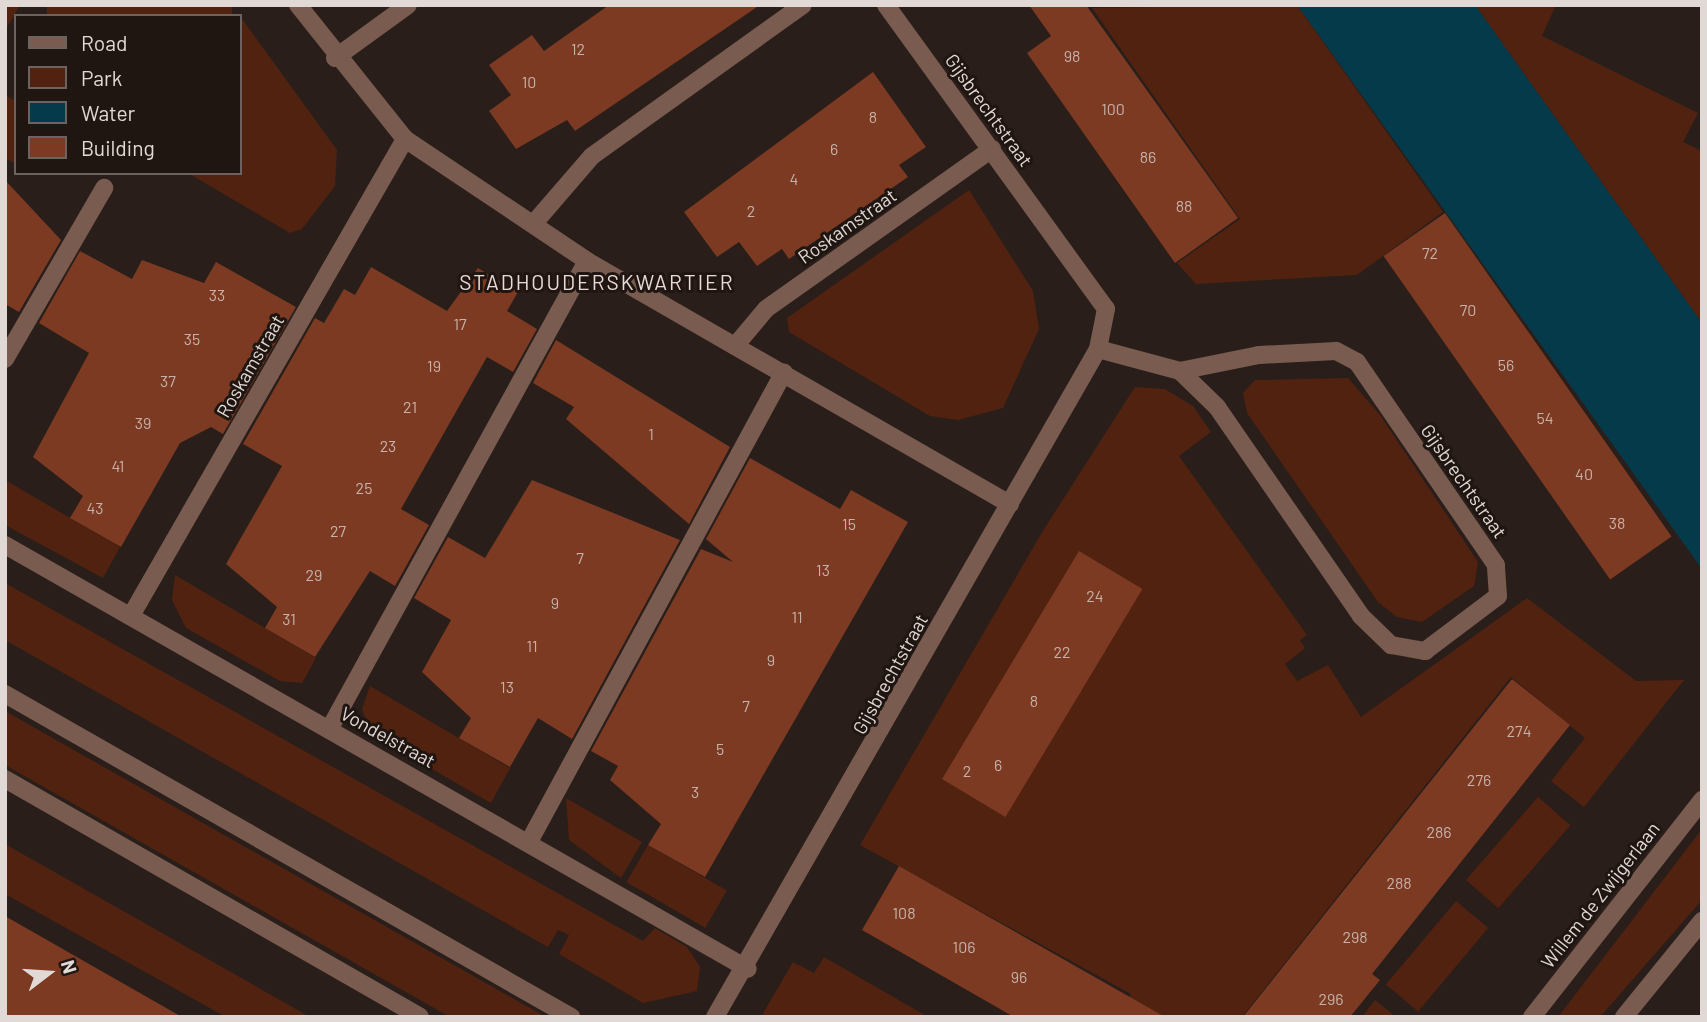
<!DOCTYPE html>
<html>
<head>
<meta charset="utf-8">
<style>
	body { margin:0 }
	#map { position:relative; width:1707px; height:1022px; overflow:hidden; background:#291e1a; font-family:Barlow,sans-serif }
	div>[style] { position:absolute }
	.green>* { inset:0; background:#512210; transform-origin:0 0 }
	.water>* { inset:0; background:#053a4b }
	.building>* { inset:0; background:#7b3a21; transform-origin:0 0 }
	.minor>* { height:18px; margin:-9px; padding:0 9px; transform-origin:9px; border-radius:9px; background:#795b4f }
	span { translate:-50% -50%; white-space:nowrap; text-align:center; line-height:1.15; -webkit-text-stroke:6px #1f1511; paint-order:stroke }
	.number-label { font-size:16px; color:#c7b1a9 }
	.number-label span { -webkit-text-stroke-width:0 }
	.street-label { font-size:19px; color:#e0d9d6 }
	.neighbourhood-label { font-size:21px; color:#eadad5; letter-spacing:2px }
	.frame { position:absolute; inset:0; border:7px solid #e0d9d6; pointer-events:none }
	.legend { position:absolute; left:14px; top:14px; width:228px; height:161px; box-sizing:border-box; background:#1f1511; border:2px solid #6c6360; margin:0; padding:9px 12px; list-style:none; font-size:21px; color:#e0d9d6 }
	.legend li { display:flex; align-items:center; gap:14px; height:35px }
	.legend b { width:35px; border:2px solid #6c6360 }
	.north { position:absolute; left:14px; top:938px; width:70px; height:70px; -webkit-text-stroke:5px #1f1511; paint-order:stroke; rotate:73deg; font-size:19px; font-weight:700; line-height:28px; text-align:center; color:#e0d9d6 }
	.north::after { content:''; display:block; margin:auto; width:24px; height:32px; background:#e0d9d6; clip-path:polygon(50% 0,100% 100%,50% 72%,0 100%) }
</style>
</head>
<body>
<div id="map">
	<div class="green">
		<i style="clip-path:polygon(5px 5px,20px 5px,5px 31px)"></i>
		<i style="left:47px;top:5px;width:185px;height:13px"></i>
		<i style="clip-path:polygon(1297px 5px,1443px 212px,1357px 275px,1196px 284px,1177px 263px,1240px 219px,1092px 8px)"></i>
		<i style="clip-path:polygon(1475px 5px,1556px 5px,1542px 36px,1698px 113px,1683px 142px,1702px 151px,1702px 323px)"></i>
		<i style="clip-path:polygon(240px 16px,337px 150px,335px 186px,302px 229px,290px 233px,188px 173px,240px 173px)"></i>
		<i style="clip-path:polygon(5px 95px,16px 101px,16px 164px,5px 158px)"></i>
		<i style="clip-path:polygon(969px 190px,1033px 291px,1039px 329px,1003px 408px,958px 420px,930px 416px,789px 332px,787px 318px)"></i>
		<i style="clip-path:polygon(1348px 378px,1380px 415px,1478px 562px,1474px 586px,1422px 622px,1397px 617px,1378px 602px,1247px 413px,1243px 393px,1255px 380px)"></i>
		<i style="clip-path:polygon(1135px 387px,1165px 389px,1193px 406px,1211px 432px,1179px 456px,1307px 635px,1300px 640px,1305px 648px,1285px 664px,1297px 681px,1328px 665px,1361px 717px,1527px 598px,1636px 681px,1684px 680px,1584px 807px,1551px 781px,1585px 738px,1511px 677px,1242px 1017px,1118px 1017px,1131px 994px,860px 845px,1044px 529px)"></i>
		<i style="clip-path:polygon(5px 480px,120px 547px,103px 578px,5px 525px)"></i>
		<i style="clip-path:polygon(175px 575px,316px 658px,302px 683px,280px 681px,186px 628px,172px 600px)"></i>
		<i style="clip-path:polygon(5px 583px,643px 941px,655px 928px,687px 947px,700px 967px,697px 991px,643px 1003px,559px 954px,569px 935px,558px 930px,548px 947px,5px 640px)"></i>
		<i style="clip-path:polygon(370px 686px,510px 768px,491px 803px,371px 734px,362px 709px)"></i>
		<i style="clip-path:polygon(5px 711px,546px 1017px,450px 1017px,5px 765px)"></i>
		<i style="left:1538px;top:797px;width:43px;height:110px;rotate:41deg"></i>
		<i style="clip-path:polygon(566px 798px,642px 842px,621px 878px,569px 840px)"></i>
		<i style="clip-path:polygon(1702px 829px,1702px 900px,1600px 1017px,1558px 1017px)"></i>
		<i style="clip-path:polygon(5px 844px,310px 1017px,226px 1017px,5px 894px)"></i>
		<i style="left:648px;top:845px;width:91px;height:43px;rotate:30deg"></i>
		<i style="left:1456px;top:901px;width:42px;height:109px;rotate:40deg"></i>
		<i style="clip-path:polygon(824px 957px,928px 1017px,761px 1017px,793px 962px,814px 973px)"></i>
		<i style="clip-path:polygon(1375px 1000px,1396px 1017px,1362px 1017px)"></i>
	</div>
	<div class="water">
		<i style="clip-path:polygon(1297px 5px,1475px 5px,1702px 323px,1702px 569px)"></i>
	</div>
	<div class="building">
		<i style="clip-path:polygon(609px 5px,760px 5px,575px 131px,567px 120px,516px 149px,489px 111px,511px 95px,489px 65px,532px 35px,544px 51px)"></i>
		<i style="clip-path:polygon(1029px 5px,1086px 5px,1238px 218px,1175px 263px,1027px 53px,1051px 36px)"></i>
		<i style="clip-path:polygon(873px 72px,926px 147px,899px 165px,908px 177px,789px 259px,782px 249px,757px 266px,739px 242px,717px 257px,684px 212px)"></i>
		<i style="clip-path:polygon(5px 180px,61px 240px,19px 312px,5px 304px)"></i>
		<i style="left:1445px;top:213px;width:395px;height:75px;rotate:55deg"></i>
		<i style="clip-path:polygon(80px 251px,132px 279px,142px 260px,204px 283px,216px 262px,296px 307px,223px 434px,211px 427px,180px 443px,121px 547px,70px 518px,83px 496px,33px 457px,89px 353px,39px 323px)"></i>
		<i style="clip-path:polygon(371px 267px,447px 311px,478px 268px,518px 292px,507px 311px,537px 329px,513px 372px,487px 357px,401px 509px,429px 525px,395px 586px,370px 571px,315px 657px,265px 628px,277px 607px,226px 564px,282px 466px,243px 444px,315px 318px,324px 323px,344px 289px,355px 295px)"></i>
		<i style="clip-path:polygon(556px 340px,730px 447px,689px 524px,566px 419px,574px 407px,533px 383px)"></i>
		<i style="clip-path:polygon(750px 458px,840px 509px,851px 490px,908px 522px,705px 877px,648px 845px,661px 824px,610px 780px,618px 766px,591px 751px,701px 549px,733px 562px,706px 539px)"></i>
		<i style="clip-path:polygon(532px 480px,680px 540px,572px 739px,538px 718px,510px 767px,459px 738px,471px 718px,422px 672px,451px 620px,414px 598px,448px 537px,485px 558px)"></i>
		<i style="left:1079px;top:551px;width:74px;height:266px;rotate:31deg"></i>
		<i style="clip-path:polygon(1512px 679px,1570px 725px,1372px 974px,1380px 980px,1350px 1017px,1243px 1017px)"></i>
		<i style="clip-path:polygon(899px 866px,1014px 931px,1165px 1017px,1014px 1017px,862px 930px)"></i>
		<i style="clip-path:polygon(5px 916px,182px 1017px,5px 1017px)"></i>
	</div>
	<div class="minor">
		<i style="left:298px;top:5px;width:171px;rotate:51.4deg"></i>
		<i style="left:405px;top:139px;width:219px;rotate:33.8deg"></i>
		<i style="left:587px;top:261px;width:488px;rotate:29.9deg"></i>
		<i style="left:335px;top:58px;width:90px;rotate:-36deg"></i>
		<i style="left:535px;top:222px;width:87px;rotate:-49.2deg"></i>
		<i style="left:592px;top:156px;width:259px;rotate:-35.6deg"></i>
		<i style="left:735px;top:346px;width:48px;rotate:-50deg"></i>
		<i style="left:766px;top:309px;width:277px;rotate:-35.3deg"></i>
		<i style="left:1098px;top:349px;width:85px;rotate:15deg"></i>
		<i style="left:1180px;top:371px;width:52px;rotate:44.2deg"></i>
		<i style="left:1217px;top:407px;width:254px;rotate:55.4deg"></i>
		<i style="left:1361px;top:616px;width:42px;rotate:44deg"></i>
		<i style="left:1391px;top:645px;width:35px;rotate:10deg"></i>
		<i style="left:1425px;top:651px;width:91px;rotate:-37deg"></i>
		<i style="left:1498px;top:596px;width:31px;rotate:-94deg"></i>
		<i style="left:1496px;top:565px;width:246px;rotate:-124.4deg"></i>
		<i style="left:1357px;top:362px;width:24px;rotate:-152deg"></i>
		<i style="left:1336px;top:351px;width:77px;rotate:177deg"></i>
		<i style="left:1259px;top:355px;width:81px;rotate:168.6deg"></i>
		<i style="left:5px;top:359px;width:198px;rotate:-59.9deg"></i>
		<i style="left:5px;top:545px;width:855px;rotate:29.71deg"></i>
		<i style="left:132px;top:614px;width:548px;rotate:-60.11deg"></i>
		<i style="left:5px;top:694px;width:652px;rotate:29.71deg"></i>
		<i style="left:330px;top:728px;width:533px;rotate:-61.18deg"></i>
		<i style="left:5px;top:779px;width:478px;rotate:29.8deg"></i>
		<i style="left:530px;top:840px;width:532px;rotate:-61.51deg"></i>
		<i style="left:715px;top:1017px;width:770px;rotate:-60.17deg"></i>
		<i style="left:1098px;top:349px;width:41px;rotate:-78.7deg"></i>
		<i style="left:1106px;top:309px;width:375px;rotate:-125.9deg"></i>
		<i style="left:1532px;top:1017px;width:276px;rotate:-51.9deg"></i>
		<i style="left:1624px;top:1017px;width:124px;rotate:-50.9deg"></i>
	</div>
	<div class="number-label">
		<span style="left:578px;top:49px">12</span>
		<span style="left:1072px;top:56px">98</span>
		<span style="left:529px;top:82px">10</span>
		<span style="left:1113px;top:109px">100</span>
		<span style="left:873px;top:117px">8</span>
		<span style="left:834px;top:149px">6</span>
		<span style="left:1148px;top:157px">86</span>
		<span style="left:794px;top:179px">4</span>
		<span style="left:1184px;top:206px">88</span>
		<span style="left:751px;top:211px">2</span>
		<span style="left:1430px;top:253px">72</span>
		<span style="left:217px;top:295px">33</span>
		<span style="left:1468px;top:310px">70</span>
		<span style="left:460px;top:324px">17</span>
		<span style="left:192px;top:339px">35</span>
		<span style="left:1506px;top:365px">56</span>
		<span style="left:434px;top:366px">19</span>
		<span style="left:168px;top:381px">37</span>
		<span style="left:410px;top:407px">21</span>
		<span style="left:1545px;top:418px">54</span>
		<span style="left:143px;top:423px">39</span>
		<span style="left:651px;top:434px">1</span>
		<span style="left:388px;top:446px">23</span>
		<span style="left:118px;top:466px">41</span>
		<span style="left:1584px;top:474px">40</span>
		<span style="left:364px;top:488px">25</span>
		<span style="left:95px;top:508px">43</span>
		<span style="left:1617px;top:523px">38</span>
		<span style="left:849px;top:524px">15</span>
		<span style="left:338px;top:531px">27</span>
		<span style="left:580px;top:558px">7</span>
		<span style="left:823px;top:570px">13</span>
		<span style="left:314px;top:575px">29</span>
		<span style="left:1095px;top:596px">24</span>
		<span style="left:555px;top:603px">9</span>
		<span style="left:797px;top:617px">11</span>
		<span style="left:289px;top:619px">31</span>
		<span style="left:532px;top:646px">11</span>
		<span style="left:1062px;top:652px">22</span>
		<span style="left:771px;top:660px">9</span>
		<span style="left:507px;top:687px">13</span>
		<span style="left:1034px;top:701px">8</span>
		<span style="left:746px;top:706px">7</span>
		<span style="left:1519px;top:731px">274</span>
		<span style="left:720px;top:749px">5</span>
		<span style="left:998px;top:765px">6</span>
		<span style="left:967px;top:771px">2</span>
		<span style="left:1479px;top:780px">276</span>
		<span style="left:695px;top:792px">3</span>
		<span style="left:1439px;top:832px">286</span>
		<span style="left:1399px;top:883px">288</span>
		<span style="left:904px;top:913px">108</span>
		<span style="left:1355px;top:937px">298</span>
		<span style="left:964px;top:947px">106</span>
		<span style="left:1019px;top:977px">96</span>
		<span style="left:1331px;top:999px">296</span>
	</div>
	<div class="street-label">
		<span style="left:989px;top:110px;rotate:54deg">Gijsbrechtstraat</span>
		<span style="left:847px;top:226px;rotate:-35deg">Roskamstraat</span>
		<span style="left:250px;top:366px;rotate:-60deg">Roskamstraat</span>
		<span style="left:1464px;top:481px;rotate:55deg">Gijsbrechtstraat</span>
		<span style="left:890px;top:674px;rotate:-61deg">Gijsbrechtstraat</span>
		<span style="left:388px;top:737px;rotate:29deg">Vondelstraat</span>
		<span style="left:1600px;top:895px;rotate:-52deg">Willem de Zwijgerlaan</span>
	</div>
	<div class="neighbourhood-label">
		<span style="left:597px;top:282px">STADHOUDERSKWARTIER</span>
	</div>
	<div class="frame"></div>
	<ul class="legend">
	<li><b style="height:9px;background:#795b4f"></b>Road</li>
	<li><b style="height:19px;background:#512210"></b>Park</li>
	<li><b style="height:19px;background:#053a4b"></b>Water</li>
	<li><b style="height:19px;background:#7b3a21"></b>Building</li>
	</ul>
	<div class="north">N</div>
</div>
</body>
</html>
